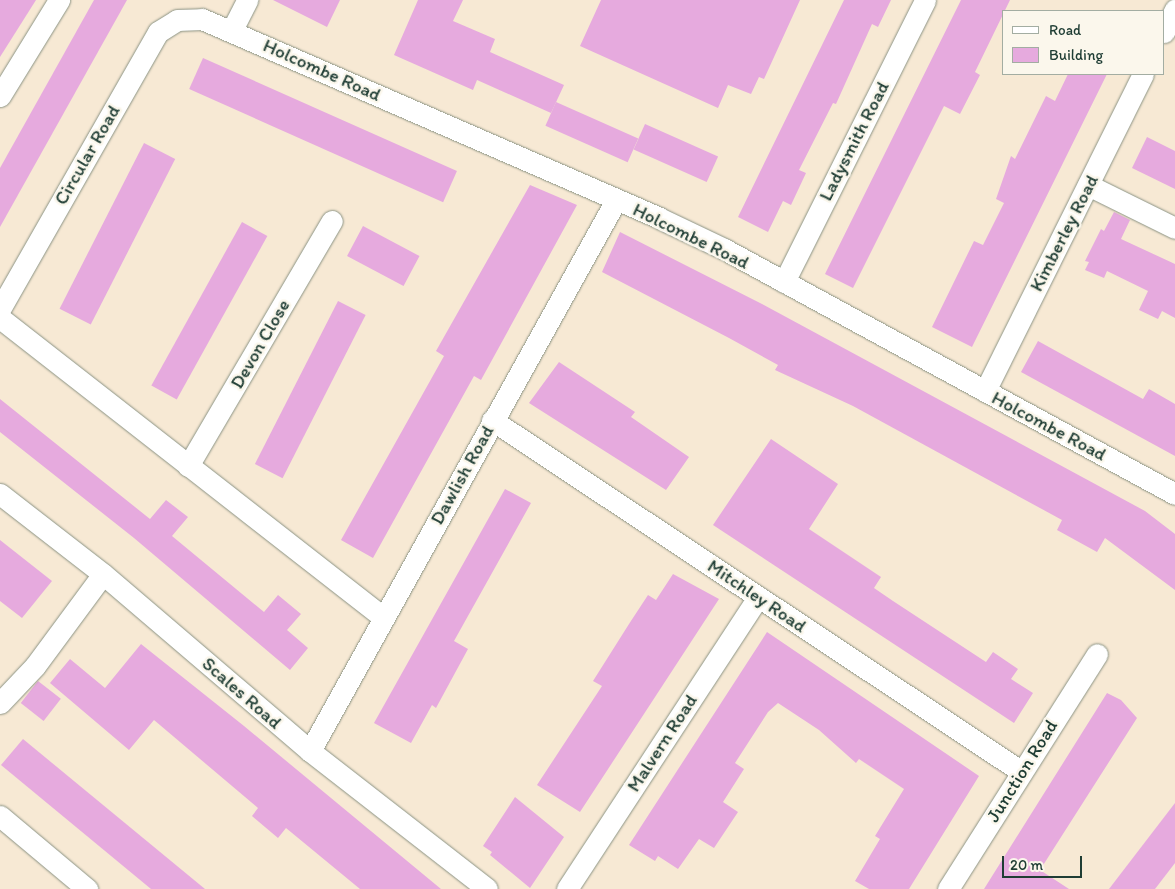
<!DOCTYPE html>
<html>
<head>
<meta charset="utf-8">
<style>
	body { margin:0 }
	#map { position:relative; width:1175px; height:889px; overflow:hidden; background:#f7e9d4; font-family:Itim,sans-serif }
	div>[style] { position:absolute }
	.building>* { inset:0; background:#e6aade; transform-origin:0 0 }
	.roads { filter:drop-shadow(0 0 1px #8b9384) drop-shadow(0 0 1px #8b9384) }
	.street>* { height:21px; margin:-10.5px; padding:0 10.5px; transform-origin:10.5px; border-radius:10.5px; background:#fff }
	span { translate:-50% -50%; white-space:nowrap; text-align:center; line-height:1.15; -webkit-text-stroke:5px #fbf7ec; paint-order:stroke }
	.street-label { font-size:19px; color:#1f3d34 }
	.legend { position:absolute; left:1002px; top:10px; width:162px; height:65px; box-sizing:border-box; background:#fbf7ec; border:1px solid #a3ada2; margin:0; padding:6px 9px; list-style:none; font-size:15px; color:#1f3d34 }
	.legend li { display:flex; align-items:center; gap:10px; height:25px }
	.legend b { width:25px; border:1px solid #a3ada2 }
	.scale { position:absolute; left:1002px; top:856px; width:80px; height:22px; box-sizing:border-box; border:2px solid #1f3d34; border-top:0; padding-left:6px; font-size:15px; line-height:18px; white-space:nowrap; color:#1f3d34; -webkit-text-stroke:4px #fbf7ec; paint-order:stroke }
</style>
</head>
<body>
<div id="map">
	<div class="building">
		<i style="clip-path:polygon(0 0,36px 0,0 57px)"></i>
		<i style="clip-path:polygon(94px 0,127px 0,0 227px,0 168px)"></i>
		<i style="clip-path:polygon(273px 0,340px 0,327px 27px)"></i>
		<i style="clip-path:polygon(418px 0,463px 0,453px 21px,495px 39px,490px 52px,564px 85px,551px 113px,477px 80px,473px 90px,394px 55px)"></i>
		<i style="clip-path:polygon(601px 0,800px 0,764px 79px,759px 77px,751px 94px,728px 85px,718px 108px,580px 46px)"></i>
		<i style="clip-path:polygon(844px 0,891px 0,878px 27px,872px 24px,836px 104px,833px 103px,799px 170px,806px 173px,791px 205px,783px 201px,768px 232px,738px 217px)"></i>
		<i style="clip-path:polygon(961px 0,1010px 0,975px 72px,980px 75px,960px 114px,944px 106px,853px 288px,825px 274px)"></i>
		<i style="left:203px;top:58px;width:278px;height:34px;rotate:24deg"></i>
		<i style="clip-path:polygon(1068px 74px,1107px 74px,972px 347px,932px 327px,974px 241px,983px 245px,1004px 203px,996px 199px,1011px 156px,1015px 159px,1046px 96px,1055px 101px)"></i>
		<i style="left:556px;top:102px;width:90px;height:26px;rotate:24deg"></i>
		<i style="left:645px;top:124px;width:80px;height:28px;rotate:24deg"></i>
		<i style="clip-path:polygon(1147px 137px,1175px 151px,1175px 189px,1132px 168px)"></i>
		<i style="left:144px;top:143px;width:35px;height:186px;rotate:27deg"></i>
		<i style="clip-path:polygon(530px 185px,577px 205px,481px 380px,474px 376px,373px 558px,341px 540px,444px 356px,436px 351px)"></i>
		<i style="clip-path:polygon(1114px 212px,1130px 220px,1121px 239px,1175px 264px,1175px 318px,1162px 311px,1158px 319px,1139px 310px,1148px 291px,1107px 271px,1104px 278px,1085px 270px,1089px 262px,1085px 261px,1101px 229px,1104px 231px)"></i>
		<i style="left:242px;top:222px;width:29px;height:187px;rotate:29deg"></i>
		<i style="left:363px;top:226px;width:64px;height:34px;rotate:28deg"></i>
		<i style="clip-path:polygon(620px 232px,762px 304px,1145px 511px,1175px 534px,1175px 590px,1105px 538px,1097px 552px,1057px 530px,1062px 520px,853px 406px,775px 370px,778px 365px,729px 338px,602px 272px)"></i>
		<i style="left:338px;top:301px;width:31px;height:183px;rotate:27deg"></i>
		<i style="clip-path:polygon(1038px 341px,1143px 399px,1149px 389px,1175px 404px,1175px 456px,1021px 372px)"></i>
		<i style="clip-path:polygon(559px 362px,635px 412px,631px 417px,689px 457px,666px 490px,529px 403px)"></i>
		<i style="clip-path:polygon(0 399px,150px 519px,166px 500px,188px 517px,172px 536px,264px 612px,278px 595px,301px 614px,287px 630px,308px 648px,290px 670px,134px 538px,0 432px)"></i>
		<i style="clip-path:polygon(771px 439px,838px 484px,809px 529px,881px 577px,874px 588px,893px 601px,986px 662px,993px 652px,1018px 669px,1011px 679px,1033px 693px,1014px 723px,713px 525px)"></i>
		<i style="clip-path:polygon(505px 489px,531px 503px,454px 641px,468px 649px,436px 708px,432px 705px,411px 743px,374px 723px)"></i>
		<i style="clip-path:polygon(0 540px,52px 581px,22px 618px,0 601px)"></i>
		<i style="clip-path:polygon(673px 574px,719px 599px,580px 812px,537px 785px,602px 686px,593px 681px,629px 624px,648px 595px,656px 600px)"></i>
		<i style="clip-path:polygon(767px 632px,979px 776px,909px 889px,869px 889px,855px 881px,880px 839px,875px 836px,904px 789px,859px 759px,856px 763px,819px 730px,778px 703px,768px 712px,735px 763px,744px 769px,723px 802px,738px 812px,714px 848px,699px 839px,678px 869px,658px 856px,655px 861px,629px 845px)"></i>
		<i style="clip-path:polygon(141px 644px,244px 726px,441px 889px,360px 889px,286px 828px,278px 838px,252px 816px,258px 808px,154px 720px,129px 750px,50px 683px,70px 659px,105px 688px)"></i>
		<i style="left:38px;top:681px;width:29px;height:28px;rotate:38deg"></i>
		<i style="clip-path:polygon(1107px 693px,1121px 700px,1137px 718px,1040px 870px,1069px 889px,984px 889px)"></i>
		<i style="clip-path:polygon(23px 739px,205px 889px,151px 889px,1px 765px)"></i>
		<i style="clip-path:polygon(515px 797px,564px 837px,530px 888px,490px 855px,492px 852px,483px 846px)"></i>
		<i style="clip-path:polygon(1175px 803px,1175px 863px,1155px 889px,1109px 889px)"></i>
	</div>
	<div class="roads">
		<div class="street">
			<i style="left:232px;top:30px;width:34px;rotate:-63deg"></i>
			<i style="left:1164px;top:32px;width:25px;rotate:-64deg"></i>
			<i style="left:0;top:96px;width:113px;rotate:-58.4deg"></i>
			<i style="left:1088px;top:185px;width:97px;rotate:26.3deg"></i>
			<i style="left:784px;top:282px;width:315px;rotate:-63.4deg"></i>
			<i style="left:0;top:309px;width:319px;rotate:-60.3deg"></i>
			<i style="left:158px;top:32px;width:22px;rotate:-32deg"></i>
			<i style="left:177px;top:20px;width:25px;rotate:-2deg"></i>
			<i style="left:202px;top:19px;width:498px;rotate:23.5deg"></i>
			<i style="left:659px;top:218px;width:72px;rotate:25.5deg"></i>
			<i style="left:724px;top:249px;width:513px;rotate:28.51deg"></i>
			<i style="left:0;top:318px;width:487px;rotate:38deg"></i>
			<i style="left:985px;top:391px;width:354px;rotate:-63.5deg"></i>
			<i style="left:492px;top:420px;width:636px;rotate:33.59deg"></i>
			<i style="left:188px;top:466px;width:284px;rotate:-59.6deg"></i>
			<i style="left:0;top:494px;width:130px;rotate:37.8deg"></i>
			<i style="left:103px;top:574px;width:272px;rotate:40.5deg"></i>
			<i style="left:310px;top:751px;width:224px;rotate:37.9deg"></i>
			<i style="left:0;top:703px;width:51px;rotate:-46.6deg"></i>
			<i style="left:35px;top:666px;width:114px;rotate:-53.5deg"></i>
			<i style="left:310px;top:751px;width:630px;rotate:-60.95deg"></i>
			<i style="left:0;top:816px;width:114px;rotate:40deg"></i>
			<i style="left:567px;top:889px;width:349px;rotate:-56.8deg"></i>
			<i style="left:948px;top:889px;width:278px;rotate:-57.6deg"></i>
		</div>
	</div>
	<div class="street-label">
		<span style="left:322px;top:70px;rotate:24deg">Holcombe Road</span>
		<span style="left:854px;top:141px;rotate:-63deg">Ladysmith Road</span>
		<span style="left:87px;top:155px;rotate:-60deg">Circular Road</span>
		<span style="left:1064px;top:233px;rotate:-63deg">Kimberley Road</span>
		<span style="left:691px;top:236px;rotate:26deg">Holcombe Road</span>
		<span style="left:260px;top:344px;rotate:-60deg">Devon Close</span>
		<span style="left:1049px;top:426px;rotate:28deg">Holcombe Road</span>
		<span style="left:462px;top:475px;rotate:-61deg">Dawlish Road</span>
		<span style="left:757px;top:596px;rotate:34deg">Mitchley Road</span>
		<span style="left:242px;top:693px;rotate:41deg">Scales Road</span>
		<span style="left:662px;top:743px;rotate:-57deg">Malvern Road</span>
		<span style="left:1022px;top:771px;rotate:-58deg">Junction Road</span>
	</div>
	<ul class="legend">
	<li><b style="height:6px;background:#fff"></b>Road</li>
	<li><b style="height:14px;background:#e6aade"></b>Building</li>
	</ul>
	<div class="scale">20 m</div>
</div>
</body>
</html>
